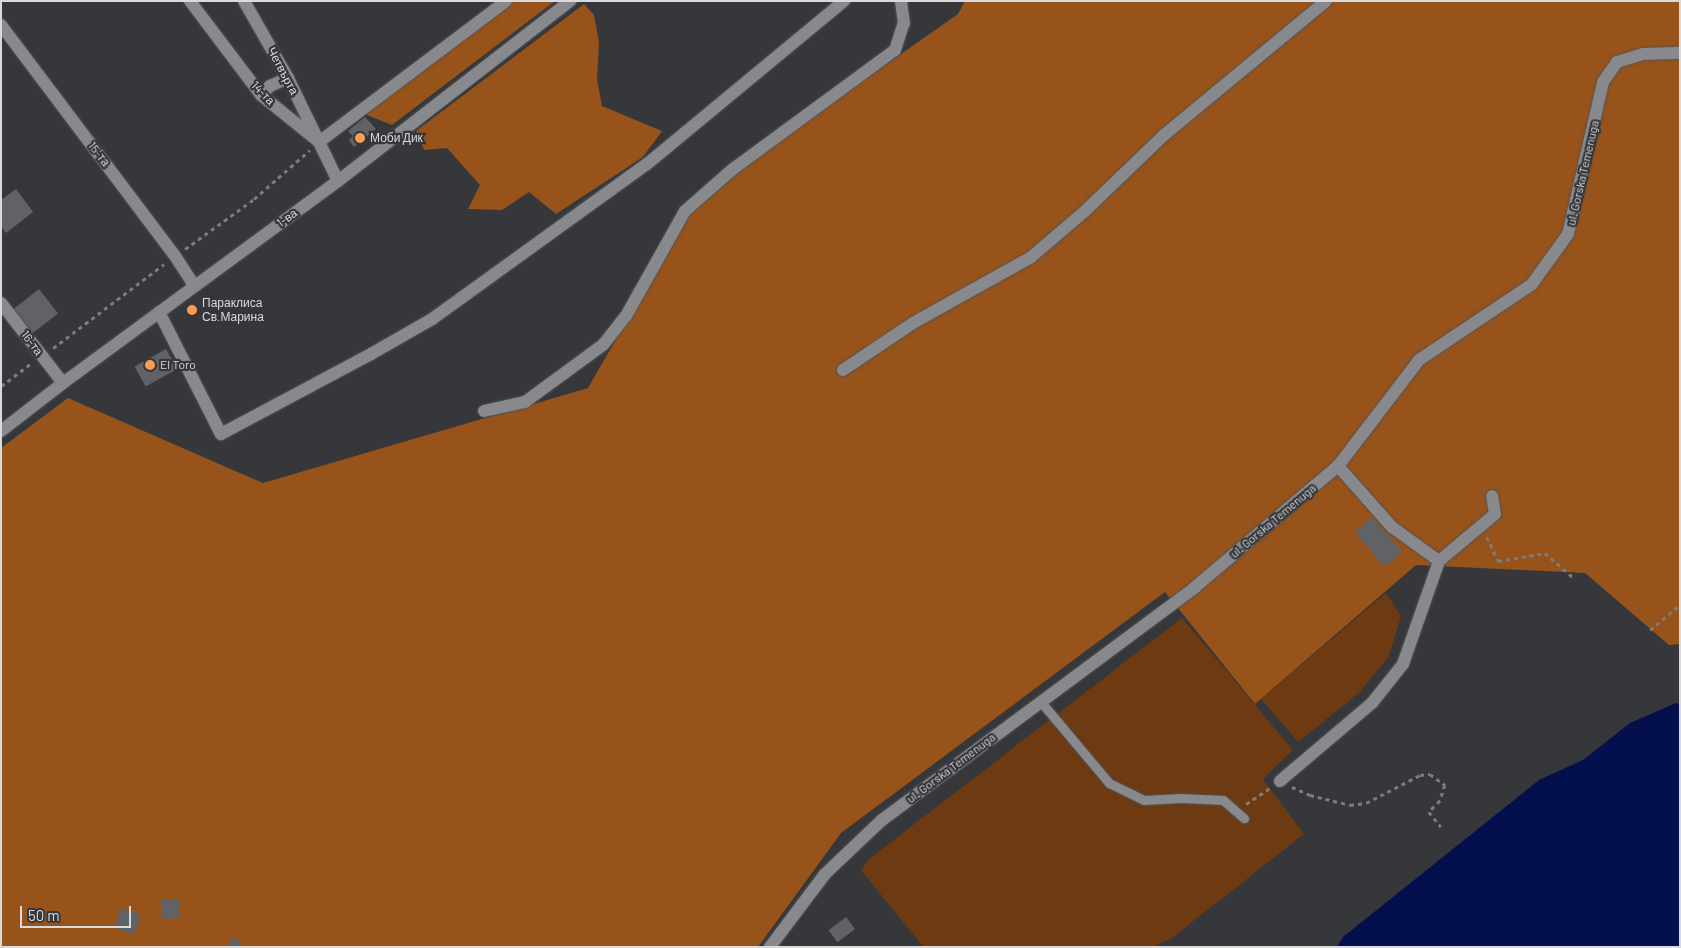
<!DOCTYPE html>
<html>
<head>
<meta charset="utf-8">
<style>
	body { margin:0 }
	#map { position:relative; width:1681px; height:948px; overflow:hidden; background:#35373a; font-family:Barlow,sans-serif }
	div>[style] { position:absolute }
	.green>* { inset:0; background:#6d3a11 }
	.forest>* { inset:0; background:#97531a }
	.water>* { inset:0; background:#040f4d }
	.building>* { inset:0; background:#606266; transform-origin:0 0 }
	.path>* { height:2.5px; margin-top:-1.25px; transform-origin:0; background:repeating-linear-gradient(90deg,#7b7c7f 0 4px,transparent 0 8px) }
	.roads { filter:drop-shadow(0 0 1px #525355) drop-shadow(0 0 1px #525355) }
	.service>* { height:9px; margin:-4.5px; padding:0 4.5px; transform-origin:4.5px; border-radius:4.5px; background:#87898d }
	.minor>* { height:12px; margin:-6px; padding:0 6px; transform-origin:6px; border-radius:6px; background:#87898d }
	.dots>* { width:14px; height:14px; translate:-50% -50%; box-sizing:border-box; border:2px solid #35373a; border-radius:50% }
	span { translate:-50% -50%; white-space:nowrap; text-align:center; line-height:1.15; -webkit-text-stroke:4.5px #35373a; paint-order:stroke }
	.street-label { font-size:12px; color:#d9dadc }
	.poi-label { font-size:12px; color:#d9dadc }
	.left { translate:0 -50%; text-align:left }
	.frame { position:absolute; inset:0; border:2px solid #d9dadc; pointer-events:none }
	.scale { position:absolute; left:20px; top:906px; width:111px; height:22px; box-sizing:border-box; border:2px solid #d9dadc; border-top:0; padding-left:6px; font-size:15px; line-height:18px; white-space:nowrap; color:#d9dadc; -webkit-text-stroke:4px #35373a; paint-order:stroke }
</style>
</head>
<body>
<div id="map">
	<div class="green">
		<i style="clip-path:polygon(1386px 593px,1401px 616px,1389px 656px,1360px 692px,1298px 742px,1261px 699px)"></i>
		<i style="clip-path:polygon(1182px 618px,1293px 750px,1263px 779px,1304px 834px,1172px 938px,1153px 947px,924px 947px,920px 943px,861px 870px,869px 859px)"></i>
	</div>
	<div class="forest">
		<i style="clip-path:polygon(513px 1px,555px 1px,392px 125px,367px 115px,368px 104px)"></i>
		<i style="clip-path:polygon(965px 1px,1680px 1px,1680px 644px,1669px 645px,1585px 573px,1416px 565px,1255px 704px,1165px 592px,841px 833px,758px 947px,1px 947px,1px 448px,68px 398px,263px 483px,588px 388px,690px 211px,787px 134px,958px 14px)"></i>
		<i style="clip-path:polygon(584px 4px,594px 15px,599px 42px,597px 79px,602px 106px,662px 131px,643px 157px,556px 214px,529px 192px,502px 210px,468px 209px,480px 185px,447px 148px,424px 150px,416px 131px)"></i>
	</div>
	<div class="water">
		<i style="clip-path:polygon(1676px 703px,1680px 705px,1680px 947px,1337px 947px,1343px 937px,1539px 780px,1583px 760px,1630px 723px)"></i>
	</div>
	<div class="building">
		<i style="clip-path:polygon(365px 117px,376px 129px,354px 147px,349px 140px,353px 136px,348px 131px)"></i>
		<i style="clip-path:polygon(16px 189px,33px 212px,6px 233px,1px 227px,1px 200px)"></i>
		<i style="left:39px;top:289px;width:31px;height:34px;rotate:52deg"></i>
		<i style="left:166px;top:349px;width:23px;height:36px;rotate:61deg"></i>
		<i style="left:1372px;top:517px;width:46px;height:23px;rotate:49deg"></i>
		<i style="left:179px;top:899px;width:19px;height:18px;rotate:87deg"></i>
		<i style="left:121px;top:908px;width:21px;height:21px;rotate:19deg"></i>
		<i style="left:846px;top:917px;width:15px;height:22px;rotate:53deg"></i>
		<i style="clip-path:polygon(234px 937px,243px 947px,225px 947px)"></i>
	</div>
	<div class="path">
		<i style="left:185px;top:249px;width:85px;rotate:-35.9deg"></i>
		<i style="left:254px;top:199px;width:74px;rotate:-41.2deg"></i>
		<i style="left:53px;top:348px;width:139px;rotate:-37.1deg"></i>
		<i style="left:1px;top:386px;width:39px;rotate:-37deg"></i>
		<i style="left:1487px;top:537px;width:26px;rotate:65deg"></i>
		<i style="left:1498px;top:561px;width:48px;rotate:-9.7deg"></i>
		<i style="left:1545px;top:553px;width:37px;rotate:41deg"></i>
		<i style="left:1650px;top:630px;width:39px;rotate:-40deg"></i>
		<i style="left:1292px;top:787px;width:20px;rotate:24deg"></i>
		<i style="left:1310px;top:795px;width:41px;rotate:14deg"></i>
		<i style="left:1350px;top:805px;width:16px;rotate:-7deg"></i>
		<i style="left:1366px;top:803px;width:61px;rotate:-27.4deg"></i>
		<i style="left:1420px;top:775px;width:10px;rotate:-6deg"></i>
		<i style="left:1430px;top:774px;width:19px;rotate:36deg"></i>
		<i style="left:1445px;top:785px;width:17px;rotate:107deg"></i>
		<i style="left:1440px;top:801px;width:16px;rotate:135deg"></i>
		<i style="left:1429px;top:812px;width:19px;rotate:51deg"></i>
		<i style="left:1246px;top:804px;width:29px;rotate:-34deg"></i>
	</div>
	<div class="roads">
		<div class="service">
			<i style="left:1041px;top:702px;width:106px;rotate:50deg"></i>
			<i style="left:1109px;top:783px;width:39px;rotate:26deg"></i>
			<i style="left:1144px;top:800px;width:37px;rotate:-3deg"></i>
			<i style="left:1181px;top:798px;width:42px;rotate:2.7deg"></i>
			<i style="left:1223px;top:800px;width:28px;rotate:41deg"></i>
		</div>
		<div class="minor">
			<i style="left:190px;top:1px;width:118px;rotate:52.9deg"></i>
			<i style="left:261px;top:95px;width:75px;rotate:39deg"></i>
			<i style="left:319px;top:142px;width:43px;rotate:64deg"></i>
			<i style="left:244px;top:1px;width:89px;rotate:60.3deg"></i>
			<i style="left:288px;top:78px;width:71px;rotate:64.2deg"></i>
			<i style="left:319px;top:142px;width:234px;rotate:-37deg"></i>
			<i style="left:1px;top:25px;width:289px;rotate:53deg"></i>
			<i style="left:175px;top:256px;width:35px;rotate:57deg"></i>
			<i style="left:261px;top:95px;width:13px;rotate:-45deg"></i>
			<i style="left:270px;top:86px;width:20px;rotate:-24deg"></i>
			<i style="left:1px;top:303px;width:101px;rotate:52.2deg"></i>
			<i style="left:159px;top:312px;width:137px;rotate:63.1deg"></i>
			<i style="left:221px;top:434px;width:170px;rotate:-28.1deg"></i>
			<i style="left:371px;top:354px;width:70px;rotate:-29.8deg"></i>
			<i style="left:432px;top:319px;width:265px;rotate:-35.8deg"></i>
			<i style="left:647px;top:164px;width:256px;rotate:-39.6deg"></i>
			<i style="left:843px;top:370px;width:84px;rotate:-33.9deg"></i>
			<i style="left:913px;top:323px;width:134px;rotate:-29.1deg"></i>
			<i style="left:1030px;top:258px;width:72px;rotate:-40.5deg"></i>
			<i style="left:1085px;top:211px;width:110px;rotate:-43.9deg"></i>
			<i style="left:1164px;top:135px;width:210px;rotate:-39.6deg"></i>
			<i style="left:484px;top:411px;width:42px;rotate:-12.4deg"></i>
			<i style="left:525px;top:402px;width:97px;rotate:-36.2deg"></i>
			<i style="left:603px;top:345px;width:37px;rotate:-52deg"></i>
			<i style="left:626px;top:316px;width:120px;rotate:-60.7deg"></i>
			<i style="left:685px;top:211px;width:64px;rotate:-41.2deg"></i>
			<i style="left:733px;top:169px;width:201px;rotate:-36.3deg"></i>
			<i style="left:895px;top:50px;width:28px;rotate:-72deg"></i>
			<i style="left:904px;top:23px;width:22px;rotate:-98deg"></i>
			<i style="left:1px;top:431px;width:78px;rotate:-37.7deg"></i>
			<i style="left:63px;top:383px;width:341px;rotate:-36.3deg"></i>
			<i style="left:338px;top:181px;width:294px;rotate:-37.8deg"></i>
			<i style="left:1338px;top:466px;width:81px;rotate:48.5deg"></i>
			<i style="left:1392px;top:527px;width:58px;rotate:35.9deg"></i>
			<i style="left:1280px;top:781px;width:121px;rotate:-40.3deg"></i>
			<i style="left:1372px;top:703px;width:50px;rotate:-51.5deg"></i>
			<i style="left:1403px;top:664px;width:109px;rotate:-70.7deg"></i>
			<i style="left:1439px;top:561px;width:73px;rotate:-40deg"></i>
			<i style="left:1495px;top:514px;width:18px;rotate:-99deg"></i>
			<i style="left:770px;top:947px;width:91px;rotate:-53deg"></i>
			<i style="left:825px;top:874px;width:79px;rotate:-43.5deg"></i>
			<i style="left:882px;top:820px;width:389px;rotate:-36.6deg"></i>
			<i style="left:1194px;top:588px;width:189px;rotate:-40.3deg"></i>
			<i style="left:1338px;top:466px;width:133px;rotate:-52.6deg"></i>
			<i style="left:1419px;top:360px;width:136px;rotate:-33.9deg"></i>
			<i style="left:1532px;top:284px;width:62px;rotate:-54.2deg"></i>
			<i style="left:1568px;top:234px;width:156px;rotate:-77deg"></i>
			<i style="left:1603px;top:82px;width:24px;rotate:-55deg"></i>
			<i style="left:1617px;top:62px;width:28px;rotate:-17deg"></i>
			<i style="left:1644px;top:54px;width:36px;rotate:-2deg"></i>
		</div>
	</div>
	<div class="dots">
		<i style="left:360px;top:138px;background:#fd9d54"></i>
		<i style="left:192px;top:310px;background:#fd9d54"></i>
		<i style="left:150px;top:365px;background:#fd9d54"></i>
	</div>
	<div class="street-label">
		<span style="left:283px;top:71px;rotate:62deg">Четвърта</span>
		<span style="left:263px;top:93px;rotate:46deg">14-та</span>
		<span style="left:99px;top:154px;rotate:53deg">15-та</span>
		<span style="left:1583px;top:173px;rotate:-77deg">ul. Gorska Temenuga</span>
		<span style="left:287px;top:218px;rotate:-36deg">1-ва</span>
		<span style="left:32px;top:343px;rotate:53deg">16-та</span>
		<span style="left:1273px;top:521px;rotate:-40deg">ul. Gorska Temenuga</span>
		<span style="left:951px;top:768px;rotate:-37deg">ul. Gorska Temenuga</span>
	</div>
	<div class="poi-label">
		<span class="left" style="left:370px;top:138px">Моби Дик</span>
		<span class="left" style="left:202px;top:310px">Параклиса<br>Св.Марина</span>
		<span class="left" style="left:160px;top:365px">El Toro</span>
	</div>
	<div class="frame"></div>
	<div class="scale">50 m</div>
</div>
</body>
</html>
